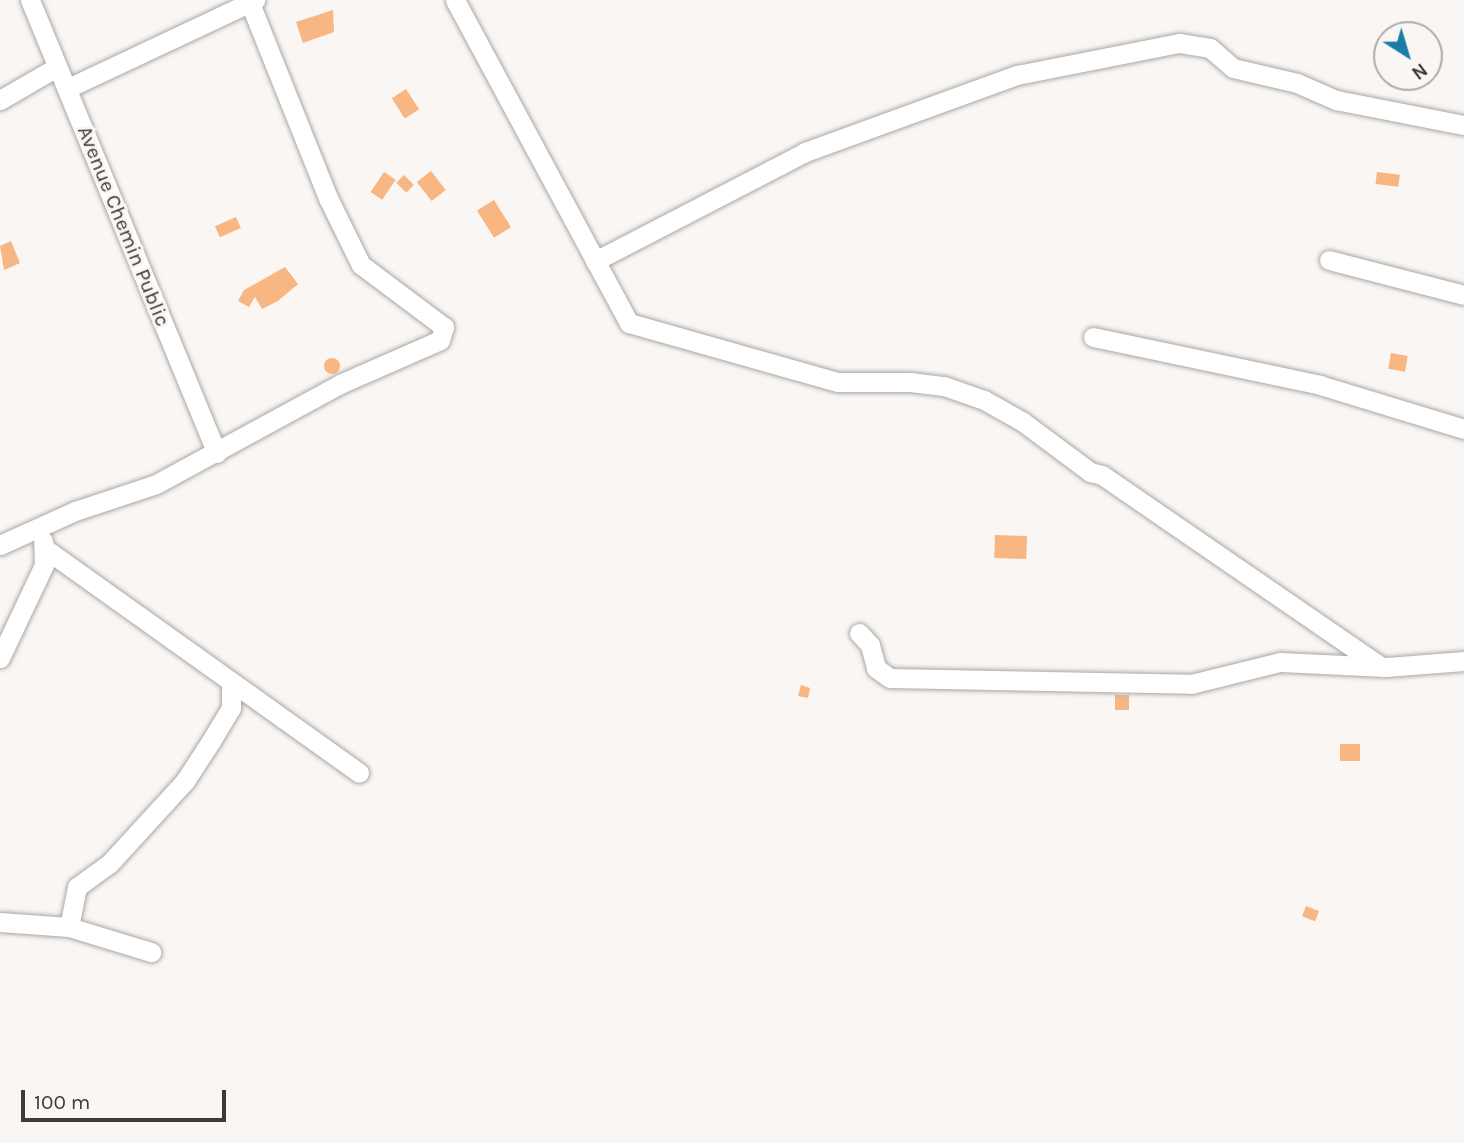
<!DOCTYPE html>
<html>
<head>
<meta charset="utf-8">
<style>
	body { margin:0 }
	#map { position:relative; width:1464px; height:1143px; overflow:hidden; background:#faf6f3; font-family:Karla,sans-serif }
	div>[style] { position:absolute }
	.building>* { inset:0; background:#f8b683; transform-origin:0 0 }
	.round { border-radius:50% }
	.roads { filter:drop-shadow(0 0 2px #aaa7a4) drop-shadow(0 0 2px #aaa7a4) }
	.minor>* { height:19px; margin:-9.5px; padding:0 9.5px; transform-origin:9.5px; border-radius:9.5px; background:#fff }
	span { translate:-50% -50%; white-space:nowrap; text-align:center; line-height:1.15; -webkit-text-stroke:6px #faf6f3; paint-order:stroke }
	.street-label { font-size:21px; color:#3d3b3a }
	.north { position:absolute; left:1373px; top:21px; width:70px; height:70px; box-sizing:border-box; background:#faf6f3; border:2px solid #aeaba9; border-radius:50%; rotate:143deg; font-size:19px; font-weight:700; line-height:28px; text-align:center; color:#3d3b3a }
	.north::after { content:''; display:block; margin:auto; width:24px; height:32px; background:#197da8; clip-path:polygon(50% 0,100% 100%,50% 72%,0 100%) }
	.scale { position:absolute; left:21px; top:1090px; width:205px; height:32px; box-sizing:border-box; border:4px solid #3d3b3a; border-top:0; padding-left:9px; font-size:21px; line-height:24px; white-space:nowrap; color:#3d3b3a; -webkit-text-stroke:5px #faf6f3; paint-order:stroke }
</style>
</head>
<body>
<div id="map">
	<div class="building">
		<i style="clip-path:polygon(333px 10px,334px 32px,303px 43px,296px 22px)"></i>
		<i style="left:406px;top:89px;width:24px;height:17px;rotate:57deg"></i>
		<i style="left:431px;top:171px;width:24px;height:18px;rotate:52deg"></i>
		<i style="left:384px;top:172px;width:14px;height:24px;rotate:34deg"></i>
		<i style="left:1377px;top:172px;width:23px;height:12px;rotate:7deg"></i>
		<i style="left:404px;top:175px;width:14px;height:11px;rotate:45deg"></i>
		<i style="left:494px;top:200px;width:32px;height:20px;rotate:58deg"></i>
		<i style="left:236px;top:217px;width:12px;height:23px;rotate:66deg"></i>
		<i style="clip-path:polygon(11px 241px,20px 263px,4px 270px,0 246px)"></i>
		<i style="clip-path:polygon(285px 267px,298px 284px,278px 301px,262px 309px,255px 297px,249px 307px,238px 301px,244px 290px)"></i>
		<i style="left:1391px;top:353px;width:17px;height:16px;rotate:10deg"></i>
		<i class="round" style="left:324px;top:358px;width:16px;height:16px"></i>
		<i style="left:995px;top:535px;width:32px;height:23px;rotate:2deg"></i>
		<i style="clip-path:polygon(801px 685px,810px 688px,808px 698px,798px 696px)"></i>
		<i style="left:1115px;top:695px;width:14px;height:15px"></i>
		<i style="left:1360px;top:744px;width:17px;height:20px;rotate:90deg"></i>
		<i style="left:1306px;top:906px;width:14px;height:11px;rotate:21deg"></i>
	</div>
	<div class="roads">
		<div class="minor">
			<i style="left:30px;top:0;width:490px;rotate:67.6deg"></i>
			<i style="left:455px;top:0;width:367px;rotate:61.7deg"></i>
			<i style="left:629px;top:323px;width:217px;rotate:15.8deg"></i>
			<i style="left:838px;top:382px;width:72px"></i>
			<i style="left:910px;top:382px;width:34px;rotate:7deg"></i>
			<i style="left:944px;top:386px;width:42px;rotate:19.3deg"></i>
			<i style="left:984px;top:400px;width:45px;rotate:29.4deg"></i>
			<i style="left:1023px;top:422px;width:84px;rotate:36.7deg"></i>
			<i style="left:1090px;top:472px;width:12px;rotate:14deg"></i>
			<i style="left:1102px;top:475px;width:339px;rotate:34.5deg"></i>
			<i style="left:68px;top:88px;width:207px;rotate:-25.2deg"></i>
			<i style="left:0;top:100px;width:66px;rotate:-30.1deg"></i>
			<i style="left:1329px;top:260px;width:139px;rotate:14.5deg"></i>
			<i style="left:595px;top:261px;width:237px;rotate:-27.4deg"></i>
			<i style="left:805px;top:152px;width:226px;rotate:-20deg"></i>
			<i style="left:1017px;top:75px;width:165px;rotate:-11.2deg"></i>
			<i style="left:1179px;top:43px;width:31px;rotate:9deg"></i>
			<i style="left:1210px;top:48px;width:30px;rotate:41deg"></i>
			<i style="left:1233px;top:68px;width:66px;rotate:13.2deg"></i>
			<i style="left:1297px;top:83px;width:43px;rotate:23.6deg"></i>
			<i style="left:1336px;top:100px;width:130px;rotate:11.1deg"></i>
			<i style="left:1093px;top:337px;width:232px;rotate:11.9deg"></i>
			<i style="left:1320px;top:385px;width:151px;rotate:17deg"></i>
			<i style="left:0;top:545px;width:82px;rotate:-24.4deg"></i>
			<i style="left:75px;top:511px;width:85px;rotate:-18.4deg"></i>
			<i style="left:156px;top:484px;width:209px;rotate:-28.5deg"></i>
			<i style="left:340px;top:384px;width:109px;rotate:-23.7deg"></i>
			<i style="left:440px;top:340px;width:14px;rotate:-73deg"></i>
			<i style="left:444px;top:327px;width:104px;rotate:-143.2deg"></i>
			<i style="left:361px;top:265px;width:75px;rotate:-116.2deg"></i>
			<i style="left:328px;top:198px;width:213px;rotate:-111.8deg"></i>
			<i style="left:44px;top:548px;width:387px;rotate:35.5deg"></i>
			<i style="left:859px;top:633px;width:16px;rotate:47deg"></i>
			<i style="left:870px;top:645px;width:24px;rotate:75deg"></i>
			<i style="left:876px;top:668px;width:17px;rotate:36deg"></i>
			<i style="left:890px;top:678px;width:301px;rotate:1.1deg"></i>
			<i style="left:1191px;top:684px;width:92px;rotate:-13.9deg"></i>
			<i style="left:1280px;top:662px;width:106px;rotate:2.7deg"></i>
			<i style="left:1386px;top:667px;width:78px;rotate:-4.4deg"></i>
			<i style="left:0;top:658px;width:103px;rotate:-64.7deg"></i>
			<i style="left:44px;top:565px;width:24px;rotate:-92deg"></i>
			<i style="left:0;top:922px;width:69px;rotate:4.1deg"></i>
			<i style="left:69px;top:927px;width:86px;rotate:17deg"></i>
			<i style="left:69px;top:927px;width:41px;rotate:-78.7deg"></i>
			<i style="left:77px;top:887px;width:39px;rotate:-36deg"></i>
			<i style="left:109px;top:864px;width:113px;rotate:-47.5deg"></i>
			<i style="left:185px;top:781px;width:48px;rotate:-57deg"></i>
			<i style="left:211px;top:741px;width:39px;rotate:-59deg"></i>
			<i style="left:231px;top:708px;width:25px;rotate:-90deg"></i>
		</div>
	</div>
	<div class="street-label">
		<span style="left:124px;top:226px;rotate:68deg">Avenue Chemin Public</span>
	</div>
	<div class="north">N</div>
	<div class="scale">100 m</div>
</div>
</body>
</html>
